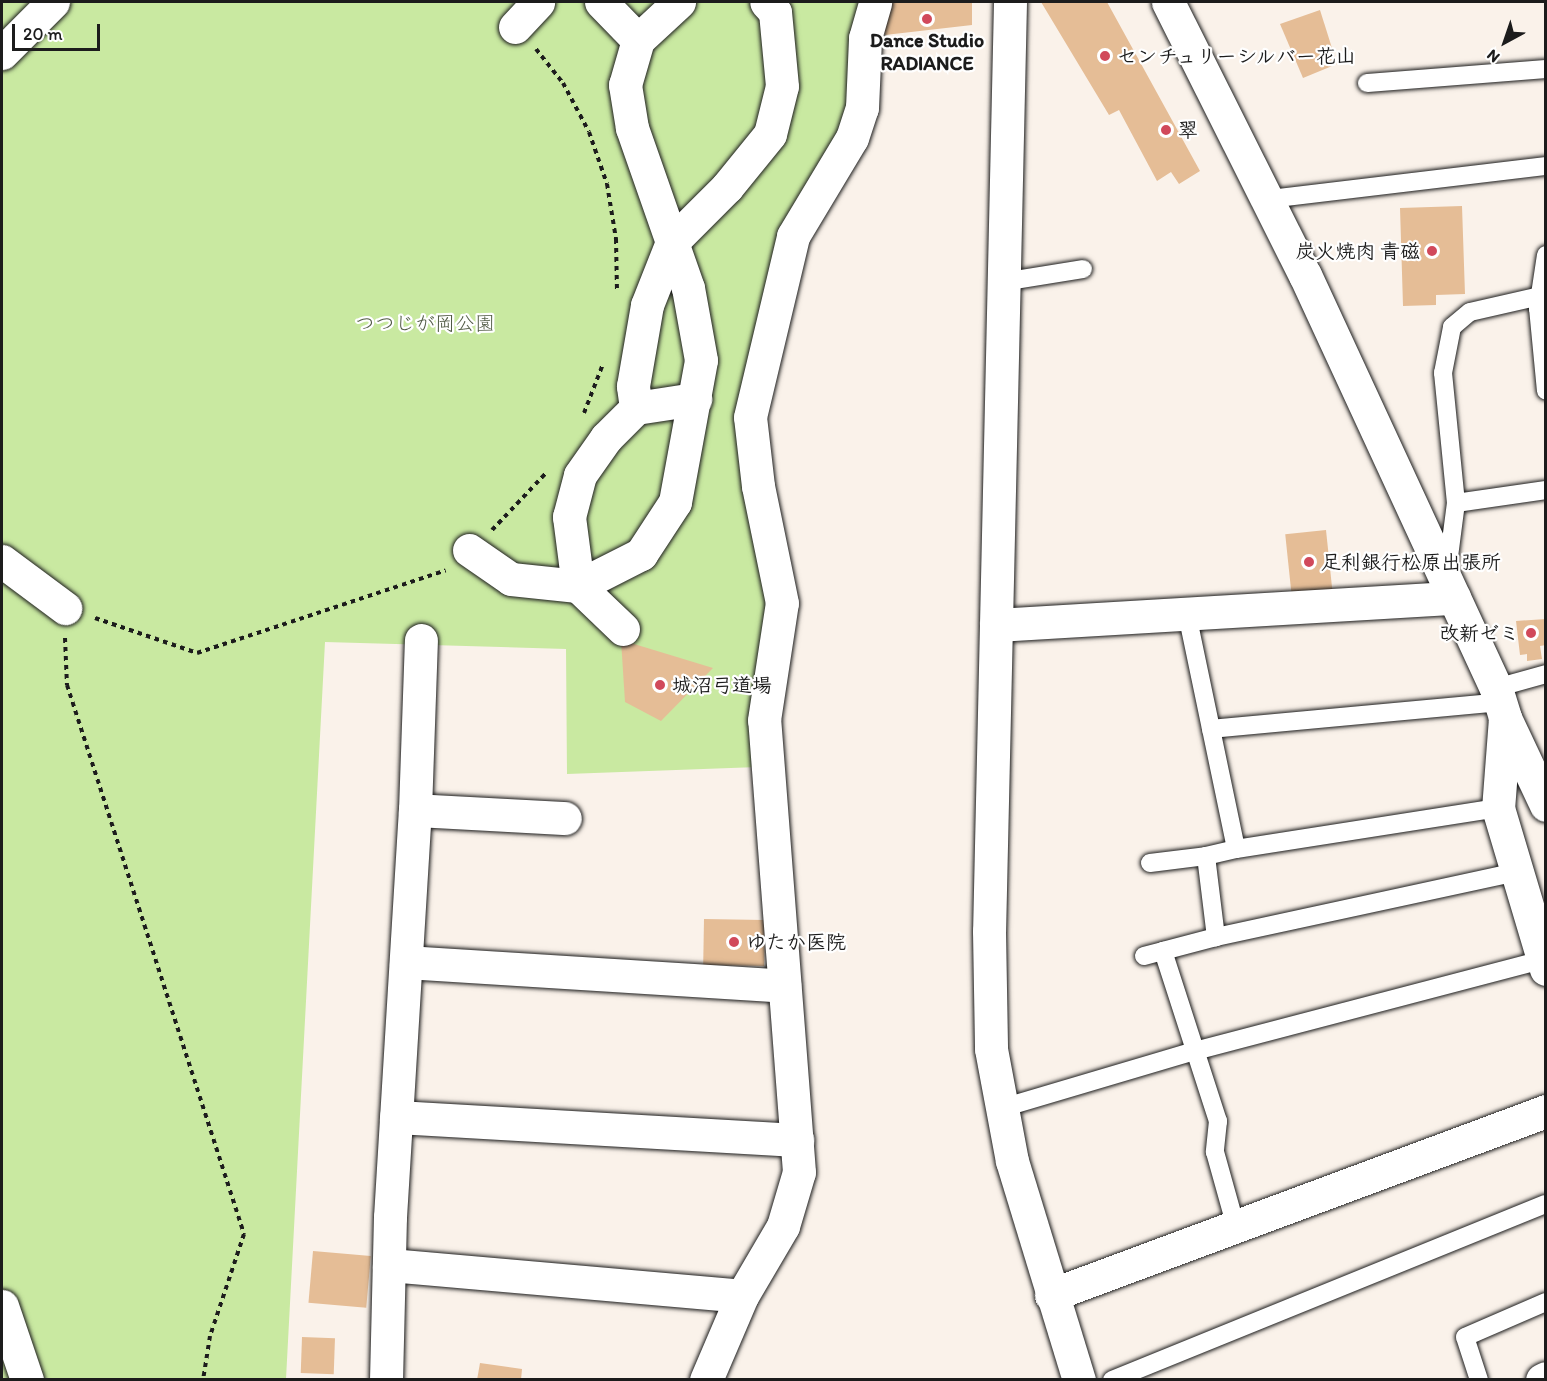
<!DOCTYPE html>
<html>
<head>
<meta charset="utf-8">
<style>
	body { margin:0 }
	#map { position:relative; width:1547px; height:1381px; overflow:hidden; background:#faf2ea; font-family:Itim,"Klee One",sans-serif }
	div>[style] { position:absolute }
	.green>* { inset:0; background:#c9e9a1 }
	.building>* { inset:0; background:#e5bd96; transform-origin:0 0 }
	.path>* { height:4px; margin-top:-2px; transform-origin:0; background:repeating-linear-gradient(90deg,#1c1c1c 0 4.5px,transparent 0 9px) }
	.roads { filter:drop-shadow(0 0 2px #1c1c1c) drop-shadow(0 0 2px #1c1c1c) }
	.lane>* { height:18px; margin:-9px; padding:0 9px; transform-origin:9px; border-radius:9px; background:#fff }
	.street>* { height:33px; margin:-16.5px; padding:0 16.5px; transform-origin:16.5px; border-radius:16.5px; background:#fff }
	.secondary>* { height:33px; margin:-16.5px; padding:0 16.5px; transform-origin:16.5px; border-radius:16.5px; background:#fff }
	.dots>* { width:16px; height:16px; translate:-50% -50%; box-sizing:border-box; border:3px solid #fff; border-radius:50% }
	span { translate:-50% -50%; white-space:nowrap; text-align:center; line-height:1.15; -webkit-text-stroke:4.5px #fff; paint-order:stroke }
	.poi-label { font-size:20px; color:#1c1c1c; font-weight:700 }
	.left { translate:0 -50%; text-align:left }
	.right { translate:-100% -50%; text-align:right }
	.park-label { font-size:20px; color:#505a44 }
	.frame { position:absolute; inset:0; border:3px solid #1c1c1c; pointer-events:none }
	.north { position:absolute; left:1475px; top:12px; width:60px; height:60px; -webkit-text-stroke:4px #fff; paint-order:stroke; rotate:220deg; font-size:16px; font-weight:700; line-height:24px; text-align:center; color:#1c1c1c }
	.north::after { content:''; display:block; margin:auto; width:21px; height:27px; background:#1c1c1c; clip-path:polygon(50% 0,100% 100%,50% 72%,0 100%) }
	.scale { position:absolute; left:12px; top:24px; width:88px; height:27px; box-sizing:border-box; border:3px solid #1c1c1c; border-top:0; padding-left:8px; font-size:18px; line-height:21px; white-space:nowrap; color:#1c1c1c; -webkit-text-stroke:4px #fff; paint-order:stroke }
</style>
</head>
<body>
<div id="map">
	<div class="green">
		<i style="clip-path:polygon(2px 2px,861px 2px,848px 104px,751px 347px,769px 603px,758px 767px,567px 774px,566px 649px,325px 642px,286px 1379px,2px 1380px)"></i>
	</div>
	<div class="building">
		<i style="clip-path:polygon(888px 2px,972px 2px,972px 25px,885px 35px,882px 13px,890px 12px)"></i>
		<i style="clip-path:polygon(1041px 2px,1107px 2px,1200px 171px,1179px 184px,1171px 172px,1157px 181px,1119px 110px,1109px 115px)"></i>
		<i style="clip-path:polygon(1320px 10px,1337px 64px,1303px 78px,1280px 24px)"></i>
		<i style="clip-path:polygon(1462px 206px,1465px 294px,1436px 295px,1436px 305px,1403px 306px,1400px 208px)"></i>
		<i style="left:1326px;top:530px;width:61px;height:41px;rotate:84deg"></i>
		<i style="clip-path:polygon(1546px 619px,1546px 645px,1540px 646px,1542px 659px,1527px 661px,1527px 654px,1520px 655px,1516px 621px)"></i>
		<i style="clip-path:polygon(621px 640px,713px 668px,661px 721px,625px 702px)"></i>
		<i style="left:704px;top:919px;width:61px;height:46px;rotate:1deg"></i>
		<i style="left:313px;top:1251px;width:58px;height:52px;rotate:5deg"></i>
		<i style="left:302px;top:1337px;width:33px;height:36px;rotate:2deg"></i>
		<i style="clip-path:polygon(480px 1363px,522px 1369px,521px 1380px,477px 1380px)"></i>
	</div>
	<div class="path">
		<i style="left:536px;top:49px;width:43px;rotate:51.5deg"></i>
		<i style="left:563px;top:83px;width:55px;rotate:62deg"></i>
		<i style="left:589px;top:132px;width:55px;rotate:70.9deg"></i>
		<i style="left:607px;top:184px;width:56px;rotate:80.7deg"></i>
		<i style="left:616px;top:239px;width:53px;rotate:88.9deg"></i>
		<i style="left:584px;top:413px;width:53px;rotate:-68.8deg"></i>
		<i style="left:492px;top:530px;width:80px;rotate:-46.5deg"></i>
		<i style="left:95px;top:618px;width:108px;rotate:18.9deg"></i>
		<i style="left:197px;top:653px;width:262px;rotate:-18.4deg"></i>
		<i style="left:65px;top:638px;width:47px;rotate:87.6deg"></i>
		<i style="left:67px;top:685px;width:577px;rotate:72.13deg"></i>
		<i style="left:244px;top:1234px;width:108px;rotate:108.4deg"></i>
		<i style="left:210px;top:1336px;width:45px;rotate:99deg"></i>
	</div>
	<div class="roads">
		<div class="lane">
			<i style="left:1367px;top:83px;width:180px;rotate:-4.5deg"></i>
			<i style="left:1269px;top:199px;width:279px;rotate:-6.8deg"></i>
			<i style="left:1546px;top:255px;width:54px;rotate:98.6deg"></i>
			<i style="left:1538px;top:308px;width:83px;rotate:84.5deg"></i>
			<i style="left:1003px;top:282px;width:81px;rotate:-9.2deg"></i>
			<i style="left:1456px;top:503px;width:91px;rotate:-8.2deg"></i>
			<i style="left:1447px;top:572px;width:70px;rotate:-82.6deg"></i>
			<i style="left:1456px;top:503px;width:131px;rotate:-95.7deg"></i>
			<i style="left:1443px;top:373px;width:47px;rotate:-78.9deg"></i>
			<i style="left:1452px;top:327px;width:23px;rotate:-40deg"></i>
			<i style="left:1470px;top:312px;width:72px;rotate:-12.9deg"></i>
			<i style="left:1187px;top:614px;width:240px;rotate:78.2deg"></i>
			<i style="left:1236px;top:849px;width:31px;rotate:167deg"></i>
			<i style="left:1206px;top:856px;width:82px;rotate:83deg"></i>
			<i style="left:1216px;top:937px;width:55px;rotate:165.2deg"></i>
			<i style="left:1163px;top:951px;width:179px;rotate:72.1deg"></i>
			<i style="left:1218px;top:1121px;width:31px;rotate:96deg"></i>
			<i style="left:1215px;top:1152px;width:78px;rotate:74.4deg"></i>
			<i style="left:1496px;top:688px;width:52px;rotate:-15.6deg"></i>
			<i style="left:1211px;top:729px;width:290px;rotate:-5.3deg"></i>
			<i style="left:1236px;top:849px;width:265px;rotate:-8.9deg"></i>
			<i style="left:1150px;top:863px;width:56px;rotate:-7.1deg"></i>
			<i style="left:1216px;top:937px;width:307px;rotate:-12.2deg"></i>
			<i style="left:1144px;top:956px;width:20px;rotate:-15deg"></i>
			<i style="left:1002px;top:1108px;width:201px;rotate:-16.5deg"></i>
			<i style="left:1195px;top:1051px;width:359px;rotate:-14.7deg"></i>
			<i style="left:1112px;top:1380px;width:468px;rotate:-22.1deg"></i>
			<i style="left:1479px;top:1380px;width:45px;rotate:-108deg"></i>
			<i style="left:1465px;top:1337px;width:88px;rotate:-23.4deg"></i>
		</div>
		<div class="street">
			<i style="left:601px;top:2px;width:53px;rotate:45.8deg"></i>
			<i style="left:1010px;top:2px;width:929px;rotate:91.29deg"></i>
			<i style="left:989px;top:931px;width:118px;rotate:89deg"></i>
			<i style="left:991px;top:1049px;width:114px;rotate:79.4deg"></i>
			<i style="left:1012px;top:1161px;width:229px;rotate:73deg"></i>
			<i style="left:515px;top:27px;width:34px;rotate:-47deg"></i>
			<i style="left:2px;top:53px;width:72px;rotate:-45deg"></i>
			<i style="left:636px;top:408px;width:60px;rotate:-8.7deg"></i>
			<i style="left:469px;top:550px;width:51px;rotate:34.6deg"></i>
			<i style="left:511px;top:579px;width:67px;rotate:6deg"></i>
			<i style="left:578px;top:586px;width:71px;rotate:-26.9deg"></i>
			<i style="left:641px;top:554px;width:62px;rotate:-56.8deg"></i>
			<i style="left:675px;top:502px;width:144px;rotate:-79.6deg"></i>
			<i style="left:701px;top:360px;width:73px;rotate:-100.2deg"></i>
			<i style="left:688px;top:288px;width:170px;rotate:-109.3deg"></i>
			<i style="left:632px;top:128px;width:44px;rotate:-99.2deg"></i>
			<i style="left:625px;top:85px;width:47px;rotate:-73.9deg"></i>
			<i style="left:638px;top:40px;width:56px;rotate:-42.8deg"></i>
			<i style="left:2px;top:561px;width:79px;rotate:36.7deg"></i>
			<i style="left:996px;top:625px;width:459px;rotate:-3.4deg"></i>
			<i style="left:623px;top:629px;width:62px;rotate:-136.3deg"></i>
			<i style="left:578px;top:586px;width:70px;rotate:-97.4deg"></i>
			<i style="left:569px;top:517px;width:43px;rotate:-75.3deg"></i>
			<i style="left:580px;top:475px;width:45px;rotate:-54.9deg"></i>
			<i style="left:606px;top:438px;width:42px;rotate:-45deg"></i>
			<i style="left:636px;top:408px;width:22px;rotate:-98deg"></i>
			<i style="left:633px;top:386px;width:82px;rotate:-80.2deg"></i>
			<i style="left:647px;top:305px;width:68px;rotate:-68.4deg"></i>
			<i style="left:672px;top:242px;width:78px;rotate:-45deg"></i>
			<i style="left:727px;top:187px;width:68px;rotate:-50.9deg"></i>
			<i style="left:770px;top:134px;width:49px;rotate:-76deg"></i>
			<i style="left:782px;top:86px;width:74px;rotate:-95.4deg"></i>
			<i style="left:775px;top:12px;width:13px;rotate:-132deg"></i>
			<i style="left:1505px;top:718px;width:90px;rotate:94.4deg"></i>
			<i style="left:1498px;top:808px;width:168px;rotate:73.4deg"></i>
			<i style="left:415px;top:810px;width:150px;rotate:3.1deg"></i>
			<i style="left:406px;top:962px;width:379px;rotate:3.6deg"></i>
			<i style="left:396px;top:1117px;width:402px;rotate:3.3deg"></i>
			<i style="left:389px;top:1265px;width:354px;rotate:5deg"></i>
			<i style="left:1051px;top:1295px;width:528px;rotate:-20.39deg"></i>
			<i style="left:2px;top:1306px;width:78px;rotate:71.3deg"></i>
			<i style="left:706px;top:1380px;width:91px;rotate:-66.8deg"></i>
			<i style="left:742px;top:1296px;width:81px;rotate:-59.6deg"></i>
			<i style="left:783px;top:1226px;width:56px;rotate:-73.5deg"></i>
			<i style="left:799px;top:1172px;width:453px;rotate:-94.4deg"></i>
			<i style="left:764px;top:720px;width:118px;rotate:-81.3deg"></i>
			<i style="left:782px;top:603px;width:119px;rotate:-101.6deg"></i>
			<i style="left:758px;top:486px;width:69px;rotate:-96.6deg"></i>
			<i style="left:750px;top:417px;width:186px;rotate:-76.6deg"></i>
			<i style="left:793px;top:236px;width:114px;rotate:-59deg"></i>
			<i style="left:852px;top:138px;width:32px;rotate:-72deg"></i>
			<i style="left:862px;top:108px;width:70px;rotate:-87.5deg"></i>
			<i style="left:865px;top:38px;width:37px;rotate:-74deg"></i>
			<i style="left:1542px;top:1380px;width:4px;rotate:-27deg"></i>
		</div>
		<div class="secondary">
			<i style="left:1168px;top:2px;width:305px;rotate:63.4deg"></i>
			<i style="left:1305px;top:275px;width:455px;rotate:65.2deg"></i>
			<i style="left:1496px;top:688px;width:31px;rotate:73deg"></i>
			<i style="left:1505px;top:718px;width:96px;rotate:64.8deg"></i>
			<i style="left:386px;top:1380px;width:163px;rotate:-88.6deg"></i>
			<i style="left:390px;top:1217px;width:408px;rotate:-86.5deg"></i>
			<i style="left:415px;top:810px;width:170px;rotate:-88deg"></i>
		</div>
	</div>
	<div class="dots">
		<i style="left:927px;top:19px;background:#d1495b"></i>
		<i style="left:1105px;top:56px;background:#d1495b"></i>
		<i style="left:1166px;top:130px;background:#d1495b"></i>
		<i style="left:1432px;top:251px;background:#d1495b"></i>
		<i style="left:1309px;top:562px;background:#d1495b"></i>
		<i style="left:1531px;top:633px;background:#d1495b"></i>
		<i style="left:660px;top:685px;background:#d1495b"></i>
		<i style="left:734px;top:942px;background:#d1495b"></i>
	</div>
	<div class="poi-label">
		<span style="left:927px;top:52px">Dance Studio<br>RADIANCE</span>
		<span class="left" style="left:1117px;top:56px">センチュリーシルバー花山</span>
		<span class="left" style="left:1178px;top:130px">翠</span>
		<span class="right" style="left:1420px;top:251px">炭火焼肉 青磁</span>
		<span class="left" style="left:1321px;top:562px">足利銀行松原出張所</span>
		<span class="right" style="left:1519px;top:633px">改新ゼミ</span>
		<span class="left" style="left:672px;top:685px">城沼弓道場</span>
		<span class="left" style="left:746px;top:942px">ゆたか医院</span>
	</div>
	<div class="park-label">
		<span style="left:425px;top:323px">つつじが岡公園</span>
	</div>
	<div class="frame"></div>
	<div class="north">N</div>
	<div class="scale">20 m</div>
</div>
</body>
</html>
